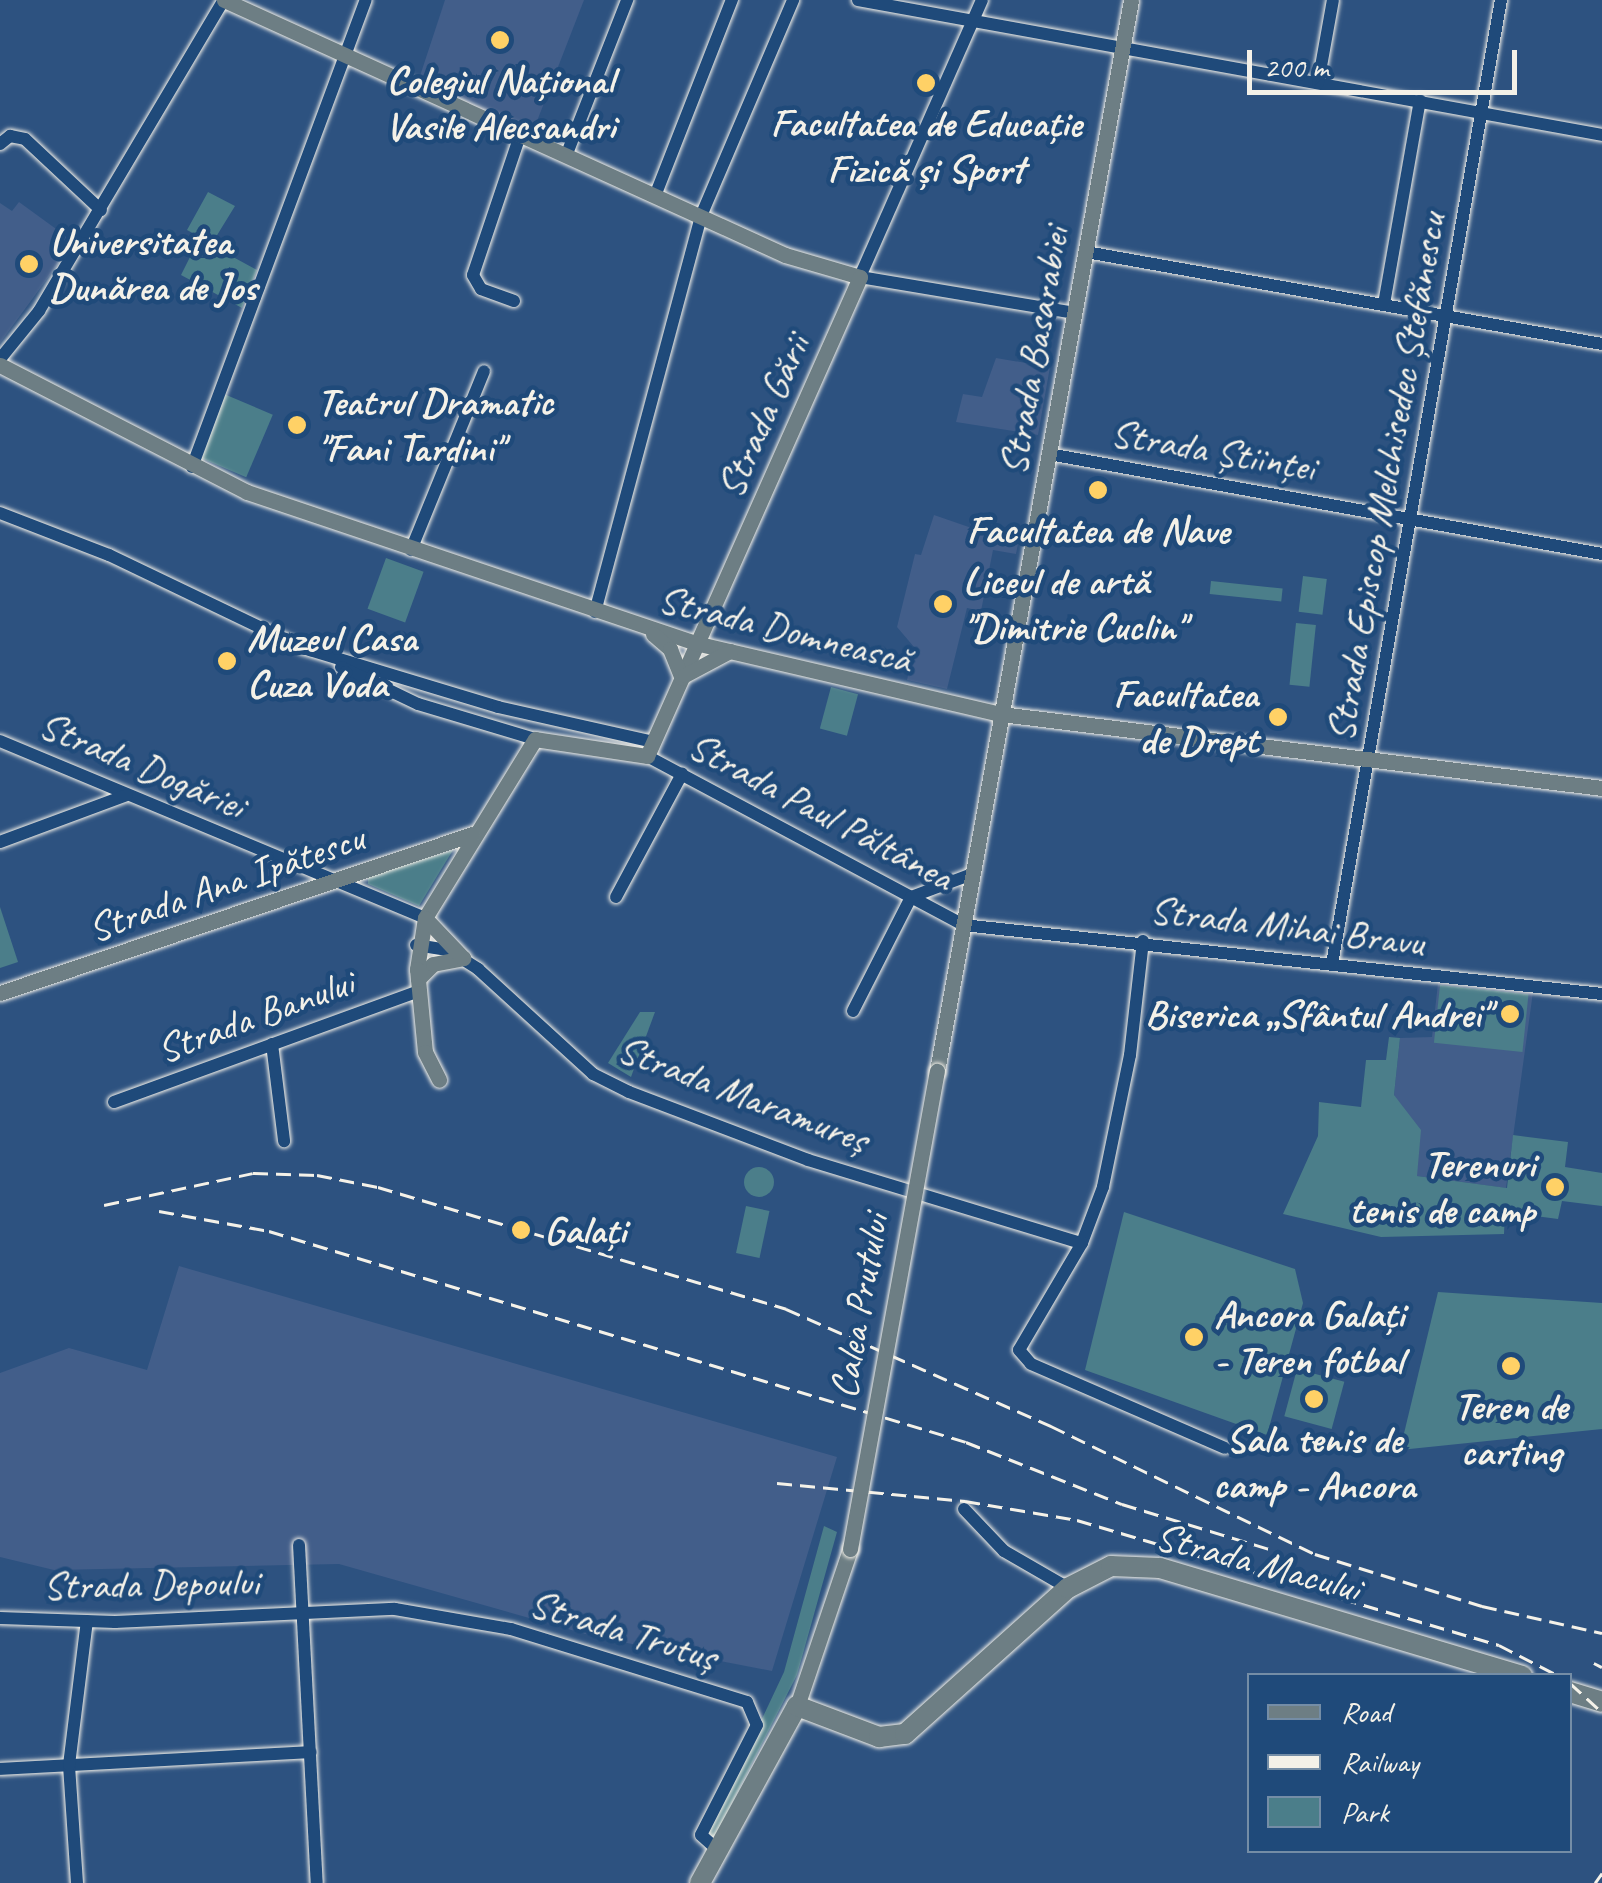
<!DOCTYPE html>
<html>
<head>
<meta charset="utf-8">
<style>
	body { margin:0 }
	#map { position:relative; width:1602px; height:1883px; overflow:hidden; background:#2d5280; font-family:Caveat,sans-serif }
	div>[style] { position:absolute }
	.built>* { inset:0; background:#425e8a }
	.green>* { inset:0; background:#4b7e8a; transform-origin:0 0 }
	.round { border-radius:50% }
	.roads { filter:drop-shadow(0 0 2px #f4f1e8) drop-shadow(0 0 2px #f4f1e8) }
	.minor>* { height:12px; margin:-6px; padding:0 6px; transform-origin:6px; border-radius:6px; background:#1f4a7a }
	.major>* { height:15px; margin:-7.5px; padding:0 7.5px; transform-origin:7.5px; border-radius:7.5px; background:#6d7e84 }
	.highway>* { height:20px; margin:-10px; padding:0 10px; transform-origin:10px; border-radius:10px; background:#6d7e84 }
	.rail>* { height:2.5px; margin-top:-1.25px; transform-origin:0; background:repeating-linear-gradient(90deg,#f4f1e8 0 15px,transparent 0 23px) }
	.bridges { filter:drop-shadow(0 0 2px #f4f1e8) drop-shadow(0 0 2px #f4f1e8) }
	.major-bridge>* { height:15px; margin:-7.5px; padding:0 7.5px; transform-origin:7.5px; border-radius:7.5px; background:#6d7e84 }
	.dots>* { width:28px; height:28px; translate:-50% -50%; box-sizing:border-box; border:5px solid #1f4a7a; border-radius:50% }
	span { translate:-50% -50%; white-space:nowrap; text-align:center; line-height:1.15; -webkit-text-stroke:9px #1f4a7a; paint-order:stroke }
	.poi-label { font-size:40px; color:#f4f1e8; font-weight:700 }
	.left { translate:0 -50%; text-align:left }
	.right { translate:-100% -50%; text-align:right }
	.street-label { font-size:40px; color:#f4f1e8 }
	.legend { position:absolute; left:1247px; top:1673px; width:325px; height:180px; box-sizing:border-box; background:#1f4a7a; border:2px solid #748da6; margin:0; padding:12px 18px; list-style:none; font-size:30px; color:#f4f1e8 }
	.legend li { display:flex; align-items:center; gap:20px; height:50px }
	.legend b { width:50px; border:2px solid #748da6 }
	.scale { position:absolute; left:1247px; top:50px; width:270px; height:45px; box-sizing:border-box; border:5px solid #f4f1e8; border-top:0; padding-left:12px; font-size:30px; line-height:35px; white-space:nowrap; color:#f4f1e8; -webkit-text-stroke:8px #1f4a7a; paint-order:stroke }
</style>
</head>
<body>
<div id="map">
	<div class="built">
		<i style="clip-path:polygon(445px 0,584px 0,532px 134px,419px 79px)"></i>
		<i style="clip-path:polygon(19px 202px,74px 242px,0 343px,0 203px,12px 211px)"></i>
		<i style="clip-path:polygon(996px 358px,1050px 367px,1038px 435px,956px 422px,963px 394px,982px 397px)"></i>
		<i style="clip-path:polygon(934px 515px,1018px 544px,1016px 554px,993px 550px,981px 611px,967px 608px,947px 689px,907px 680px,914px 647px,897px 627px,915px 554px,921px 555px)"></i>
		<i style="clip-path:polygon(1438px 983px,1533px 992px,1506px 1188px,1417px 1176px,1394px 1095px,1400px 1038px,1432px 1037px)"></i>
		<i style="clip-path:polygon(179px 1266px,837px 1457px,772px 1671px,596px 1637px,339px 1564px,54px 1570px,0 1557px,0 1373px,69px 1348px,147px 1370px)"></i>
	</div>
	<div class="green">
		<i style="clip-path:polygon(208px 192px,235px 206px,211px 245px,257px 270px,242px 308px,181px 275px,200px 237px,187px 230px)"></i>
		<i style="left:224px;top:394px;width:53px;height:68px;rotate:23deg"></i>
		<i style="left:386px;top:558px;width:40px;height:54px;rotate:20deg"></i>
		<i style="left:1303px;top:576px;width:24px;height:36px;rotate:7deg"></i>
		<i style="left:1211px;top:581px;width:72px;height:13px;rotate:6deg"></i>
		<i style="left:1296px;top:623px;width:20px;height:62px;rotate:6deg"></i>
		<i style="left:831px;top:687px;width:28px;height:43px;rotate:15deg"></i>
		<i style="clip-path:polygon(453px 850px,419px 906px,368px 884px,368px 877px)"></i>
		<i style="clip-path:polygon(0 907px,18px 962px,0 968px)"></i>
		<i style="left:1440px;top:985px;width:89px;height:58px;rotate:6deg"></i>
		<i style="clip-path:polygon(640px 1012px,655px 1012px,631px 1077px,608px 1063px)"></i>
		<i style="clip-path:polygon(1389px 1037px,1400px 1038px,1394px 1095px,1421px 1130px,1417px 1176px,1507px 1188px,1513px 1135px,1568px 1142px,1565px 1167px,1602px 1173px,1602px 1206px,1562px 1201px,1558px 1219px,1505px 1212px,1504px 1234px,1381px 1237px,1283px 1214px,1318px 1136px,1319px 1102px,1361px 1107px,1366px 1060px,1386px 1060px)"></i>
		<i class="round" style="left:744px;top:1167px;width:30px;height:30px"></i>
		<i style="left:746px;top:1206px;width:24px;height:48px;rotate:12deg"></i>
		<i style="clip-path:polygon(1124px 1212px,1295px 1269px,1303px 1303px,1267px 1435px,1085px 1370px)"></i>
		<i style="clip-path:polygon(1438px 1292px,1602px 1303px,1602px 1429px,1400px 1450px)"></i>
		<i style="left:1297px;top:1369px;width:49px;height:49px;rotate:15deg"></i>
		<i style="clip-path:polygon(824px 1526px,837px 1532px,797px 1675px,712px 1842px,707px 1836px,784px 1672px)"></i>
	</div>
	<div class="roads">
		<div class="minor">
			<i style="left:858px;top:0;width:756px;rotate:10.28deg"></i>
			<i style="left:982px;top:0;width:303px;rotate:113.8deg"></i>
			<i style="left:860px;top:277px;width:218px;rotate:9.5deg"></i>
			<i style="left:1318px;top:83px;width:84px;rotate:-79.8deg"></i>
			<i style="left:0;top:144px;width:13px;rotate:-39deg"></i>
			<i style="left:10px;top:136px;width:15px;rotate:11deg"></i>
			<i style="left:25px;top:139px;width:104px;rotate:43.1deg"></i>
			<i style="left:566px;top:156px;width:168px;rotate:-68.6deg"></i>
			<i style="left:655px;top:196px;width:211px;rotate:-68.6deg"></i>
			<i style="left:1086px;top:252px;width:524px;rotate:10.11deg"></i>
			<i style="left:514px;top:301px;width:35px;rotate:-160deg"></i>
			<i style="left:481px;top:289px;width:16px;rotate:-120deg"></i>
			<i style="left:473px;top:275px;width:148px;rotate:-71.4deg"></i>
			<i style="left:1384px;top:304px;width:207px;rotate:-80deg"></i>
			<i style="left:0;top:359px;width:62px;rotate:-50.9deg"></i>
			<i style="left:39px;top:311px;width:362px;rotate:-59.3deg"></i>
			<i style="left:1049px;top:454px;width:562px;rotate:10.25deg"></i>
			<i style="left:192px;top:467px;width:498px;rotate:-69.6deg"></i>
			<i style="left:0;top:513px;width:117px;rotate:21.1deg"></i>
			<i style="left:109px;top:555px;width:215px;rotate:25.6deg"></i>
			<i style="left:303px;top:648px;width:204px;rotate:16.8deg"></i>
			<i style="left:498px;top:707px;width:159px;rotate:12.7deg"></i>
			<i style="left:411px;top:550px;width:193px;rotate:-67.8deg"></i>
			<i style="left:595px;top:612px;width:410px;rotate:-75deg"></i>
			<i style="left:701px;top:216px;width:235px;rotate:-66.9deg"></i>
			<i style="left:341px;top:667px;width:85px;rotate:25.7deg"></i>
			<i style="left:418px;top:704px;width:122px;rotate:16.7deg"></i>
			<i style="left:0;top:741px;width:460px;rotate:22.6deg"></i>
			<i style="left:647px;top:756px;width:358px;rotate:28.1deg"></i>
			<i style="left:963px;top:925px;width:643px;rotate:6.16deg"></i>
			<i style="left:0;top:842px;width:135px;rotate:-20.3deg"></i>
			<i style="left:616px;top:897px;width:140px;rotate:-61.8deg"></i>
			<i style="left:1143px;top:941px;width:115px;rotate:96.5deg"></i>
			<i style="left:1130px;top:1055px;width:135px;rotate:101.6deg"></i>
			<i style="left:1103px;top:1187px;width:60px;rotate:110.6deg"></i>
			<i style="left:1082px;top:1243px;width:124px;rotate:120.5deg"></i>
			<i style="left:1019px;top:1350px;width:18px;rotate:49deg"></i>
			<i style="left:1031px;top:1364px;width:211px;rotate:23.4deg"></i>
			<i style="left:416px;top:945px;width:32px;rotate:9deg"></i>
			<i style="left:448px;top:950px;width:36px;rotate:32deg"></i>
			<i style="left:478px;top:969px;width:156px;rotate:42.4deg"></i>
			<i style="left:593px;top:1074px;width:40px;rotate:26.6deg"></i>
			<i style="left:629px;top:1092px;width:191px;rotate:20.8deg"></i>
			<i style="left:808px;top:1160px;width:286px;rotate:16.9deg"></i>
			<i style="left:1332px;top:964px;width:979px;rotate:-80.06deg"></i>
			<i style="left:853px;top:1011px;width:128px;rotate:-63deg"></i>
			<i style="left:911px;top:897px;width:65px;rotate:-20.7deg"></i>
			<i style="left:272px;top:1044px;width:98px;rotate:82.9deg"></i>
			<i style="left:114px;top:1102px;width:325px;rotate:-20deg"></i>
			<i style="left:964px;top:1509px;width:58px;rotate:46.4deg"></i>
			<i style="left:1004px;top:1551px;width:74px;rotate:30deg"></i>
			<i style="left:299px;top:1545px;width:338px;rotate:87deg"></i>
			<i style="left:0;top:1618px;width:115px;rotate:2deg"></i>
			<i style="left:115px;top:1622px;width:280px;rotate:-2.7deg"></i>
			<i style="left:395px;top:1609px;width:118px;rotate:9.8deg"></i>
			<i style="left:511px;top:1629px;width:247px;rotate:17.2deg"></i>
			<i style="left:747px;top:1702px;width:25px;rotate:67deg"></i>
			<i style="left:757px;top:1725px;width:123px;rotate:117deg"></i>
			<i style="left:701px;top:1835px;width:24px;rotate:42deg"></i>
			<i style="left:0;top:1769px;width:311px;rotate:-3.1deg"></i>
			<i style="left:77px;top:1883px;width:118px;rotate:-93.9deg"></i>
			<i style="left:69px;top:1765px;width:145px;rotate:-82.9deg"></i>
		</div>
		<div class="major">
			<i style="left:224px;top:0;width:616px;rotate:24.44deg"></i>
			<i style="left:785px;top:255px;width:78px;rotate:16.3deg"></i>
			<i style="left:860px;top:277px;width:524px;rotate:113.97deg"></i>
			<i style="left:647px;top:756px;width:113px;rotate:-171.4deg"></i>
			<i style="left:535px;top:739px;width:210px;rotate:121.6deg"></i>
			<i style="left:425px;top:918px;width:52px;rotate:98.9deg"></i>
			<i style="left:417px;top:969px;width:83px;rotate:84.5deg"></i>
			<i style="left:425px;top:1052px;width:31px;rotate:63deg"></i>
			<i style="left:0;top:365px;width:278px;rotate:27.2deg"></i>
			<i style="left:247px;top:492px;width:473px;rotate:18.6deg"></i>
			<i style="left:695px;top:643px;width:314px;rotate:13.1deg"></i>
			<i style="left:1001px;top:714px;width:606px;rotate:7.02deg"></i>
			<i style="left:653px;top:634px;width:23px;rotate:41deg"></i>
			<i style="left:670px;top:649px;width:31px;rotate:68deg"></i>
			<i style="left:685px;top:675px;width:51px;rotate:-28.1deg"></i>
			<i style="left:418px;top:979px;width:21px;rotate:-45deg"></i>
			<i style="left:433px;top:964px;width:31px;rotate:-11deg"></i>
			<i style="left:463px;top:958px;width:55px;rotate:-133.5deg"></i>
			<i style="left:0;top:993px;width:499px;rotate:-18.6deg"></i>
			<i style="left:937px;top:1071px;width:1088px;rotate:-79.73deg"></i>
			<i style="left:797px;top:1706px;width:166px;rotate:-71.3deg"></i>
		</div>
		<div class="highway">
			<i style="left:1570px;top:1692px;width:34px;rotate:17deg"></i>
			<i style="left:700px;top:1883px;width:202px;rotate:-61.3deg"></i>
			<i style="left:797px;top:1706px;width:88px;rotate:20.7deg"></i>
			<i style="left:879px;top:1737px;width:26px;rotate:-7deg"></i>
			<i style="left:905px;top:1734px;width:219px;rotate:-41.9deg"></i>
			<i style="left:1068px;top:1588px;width:48px;rotate:-27.1deg"></i>
			<i style="left:1111px;top:1566px;width:49px;rotate:2.3deg"></i>
			<i style="left:1160px;top:1568px;width:378px;rotate:16.6deg"></i>
		</div>
	</div>
	<div class="rail">
		<i style="left:104px;top:1205px;width:152px;rotate:-12.1deg"></i>
		<i style="left:253px;top:1173px;width:64px;rotate:1.8deg"></i>
		<i style="left:317px;top:1175px;width:62px;rotate:11.1deg"></i>
		<i style="left:378px;top:1187px;width:426px;rotate:16.6deg"></i>
		<i style="left:786px;top:1309px;width:290px;rotate:23.8deg"></i>
		<i style="left:1051px;top:1426px;width:293px;rotate:25.9deg"></i>
		<i style="left:1315px;top:1554px;width:175px;rotate:17.3deg"></i>
		<i style="left:1482px;top:1606px;width:123px;rotate:12.7deg"></i>
		<i style="left:159px;top:1211px;width:112px;rotate:10.3deg"></i>
		<i style="left:269px;top:1231px;width:728px;rotate:16.84deg"></i>
		<i style="left:966px;top:1442px;width:168px;rotate:21.7deg"></i>
		<i style="left:1122px;top:1504px;width:157px;rotate:17deg"></i>
		<i style="left:777px;top:1483px;width:189px;rotate:5.5deg"></i>
		<i style="left:965px;top:1501px;width:114px;rotate:9.6deg"></i>
		<i style="left:1077px;top:1520px;width:440px;rotate:16.5deg"></i>
		<i style="left:1499px;top:1645px;width:68px;rotate:27.3deg"></i>
		<i style="left:1594px;top:1663px;width:9px;rotate:27deg"></i>
		<i style="left:1570px;top:1683px;width:43px;rotate:42.2deg"></i>
		<i style="left:1595px;top:1883px;width:12px;rotate:-55deg"></i>
	</div>
	<div class="bridges">
		<div class="major-bridge">
			<i style="left:850px;top:1549px;width:486px;rotate:-79.7deg"></i>
		</div>
	</div>
	<div class="dots">
		<i style="left:500px;top:40px;background:#ffd166"></i>
		<i style="left:926px;top:83px;background:#ffd166"></i>
		<i style="left:29px;top:264px;background:#ffd166"></i>
		<i style="left:297px;top:425px;background:#ffd166"></i>
		<i style="left:1098px;top:490px;background:#ffd166"></i>
		<i style="left:943px;top:604px;background:#ffd166"></i>
		<i style="left:227px;top:661px;background:#ffd166"></i>
		<i style="left:1278px;top:717px;background:#ffd166"></i>
		<i style="left:1510px;top:1014px;background:#ffd166"></i>
		<i style="left:1555px;top:1187px;background:#ffd166"></i>
		<i style="left:521px;top:1230px;background:#ffd166"></i>
		<i style="left:1194px;top:1337px;background:#ffd166"></i>
		<i style="left:1511px;top:1366px;background:#ffd166"></i>
		<i style="left:1314px;top:1399px;background:#ffd166"></i>
	</div>
	<div class="poi-label">
		<span style="left:500px;top:103px">Colegiul Național<br>Vasile Alecsandri</span>
		<span style="left:926px;top:146px">Facultatea de Educație<br>Fizică și Sport</span>
		<span class="left" style="left:49px;top:264px">Universitatea<br>Dunărea de Jos</span>
		<span class="left" style="left:317px;top:425px">Teatrul Dramatic<br>"Fani Tardini"</span>
		<span style="left:1098px;top:530px">Facultatea de Nave</span>
		<span class="left" style="left:963px;top:604px">Liceul de artă<br>"Dimitrie Cuclin"</span>
		<span class="left" style="left:247px;top:661px">Muzeul Casa<br>Cuza Voda</span>
		<span class="right" style="left:1258px;top:717px">Facultatea<br>de Drept</span>
		<span class="right" style="left:1490px;top:1014px">Biserica „Sfântul Andrei"</span>
		<span class="right" style="left:1535px;top:1187px">Terenuri<br>tenis de camp</span>
		<span class="left" style="left:544px;top:1230px">Galați</span>
		<span class="left" style="left:1214px;top:1337px">Ancora Galați<br>- Teren fotbal</span>
		<span style="left:1511px;top:1429px">Teren de<br>carting</span>
		<span style="left:1314px;top:1462px">Sala tenis de<br>camp - Ancora</span>
	</div>
	<div class="street-label">
		<span style="left:1034px;top:351px;rotate:-80deg">Strada Basarabiei</span>
		<span style="left:763px;top:416px;rotate:-66deg">Strada Gării</span>
		<span style="left:1213px;top:450px;rotate:10deg">Strada Științei</span>
		<span style="left:1386px;top:477px;rotate:-80deg">Strada Episcop Melchisedec Ștefănescu</span>
		<span style="left:785px;top:629px;rotate:14deg">Strada Domnească</span>
		<span style="left:142px;top:765px;rotate:23deg">Strada Dogăriei</span>
		<span style="left:821px;top:811px;rotate:28deg">Strada Paul Păltânea</span>
		<span style="left:226px;top:883px;rotate:-19deg">Strada Ana Ipătescu</span>
		<span style="left:1287px;top:926px;rotate:7deg">Strada Mihai Bravu</span>
		<span style="left:255px;top:1016px;rotate:-20deg">Strada Banului</span>
		<span style="left:743px;top:1094px;rotate:21deg">Strada Maramureș</span>
		<span style="left:859px;top:1306px;rotate:-80deg">Calea Prutului</span>
		<span style="left:1258px;top:1562px;rotate:15deg">Strada Macului</span>
		<span style="left:151px;top:1584px;rotate:-1deg">Strada Depoului</span>
		<span style="left:623px;top:1630px;rotate:17deg">Strada Trutuș</span>
	</div>
	<ul class="legend">
	<li><b style="height:12px;background:#6d7e84"></b>Road</li>
	<li><b style="height:12px;background:#f4f1e8"></b>Railway</li>
	<li><b style="height:28px;background:#4b7e8a"></b>Park</li>
	</ul>
	<div class="scale">200 m</div>
</div>
</body>
</html>
